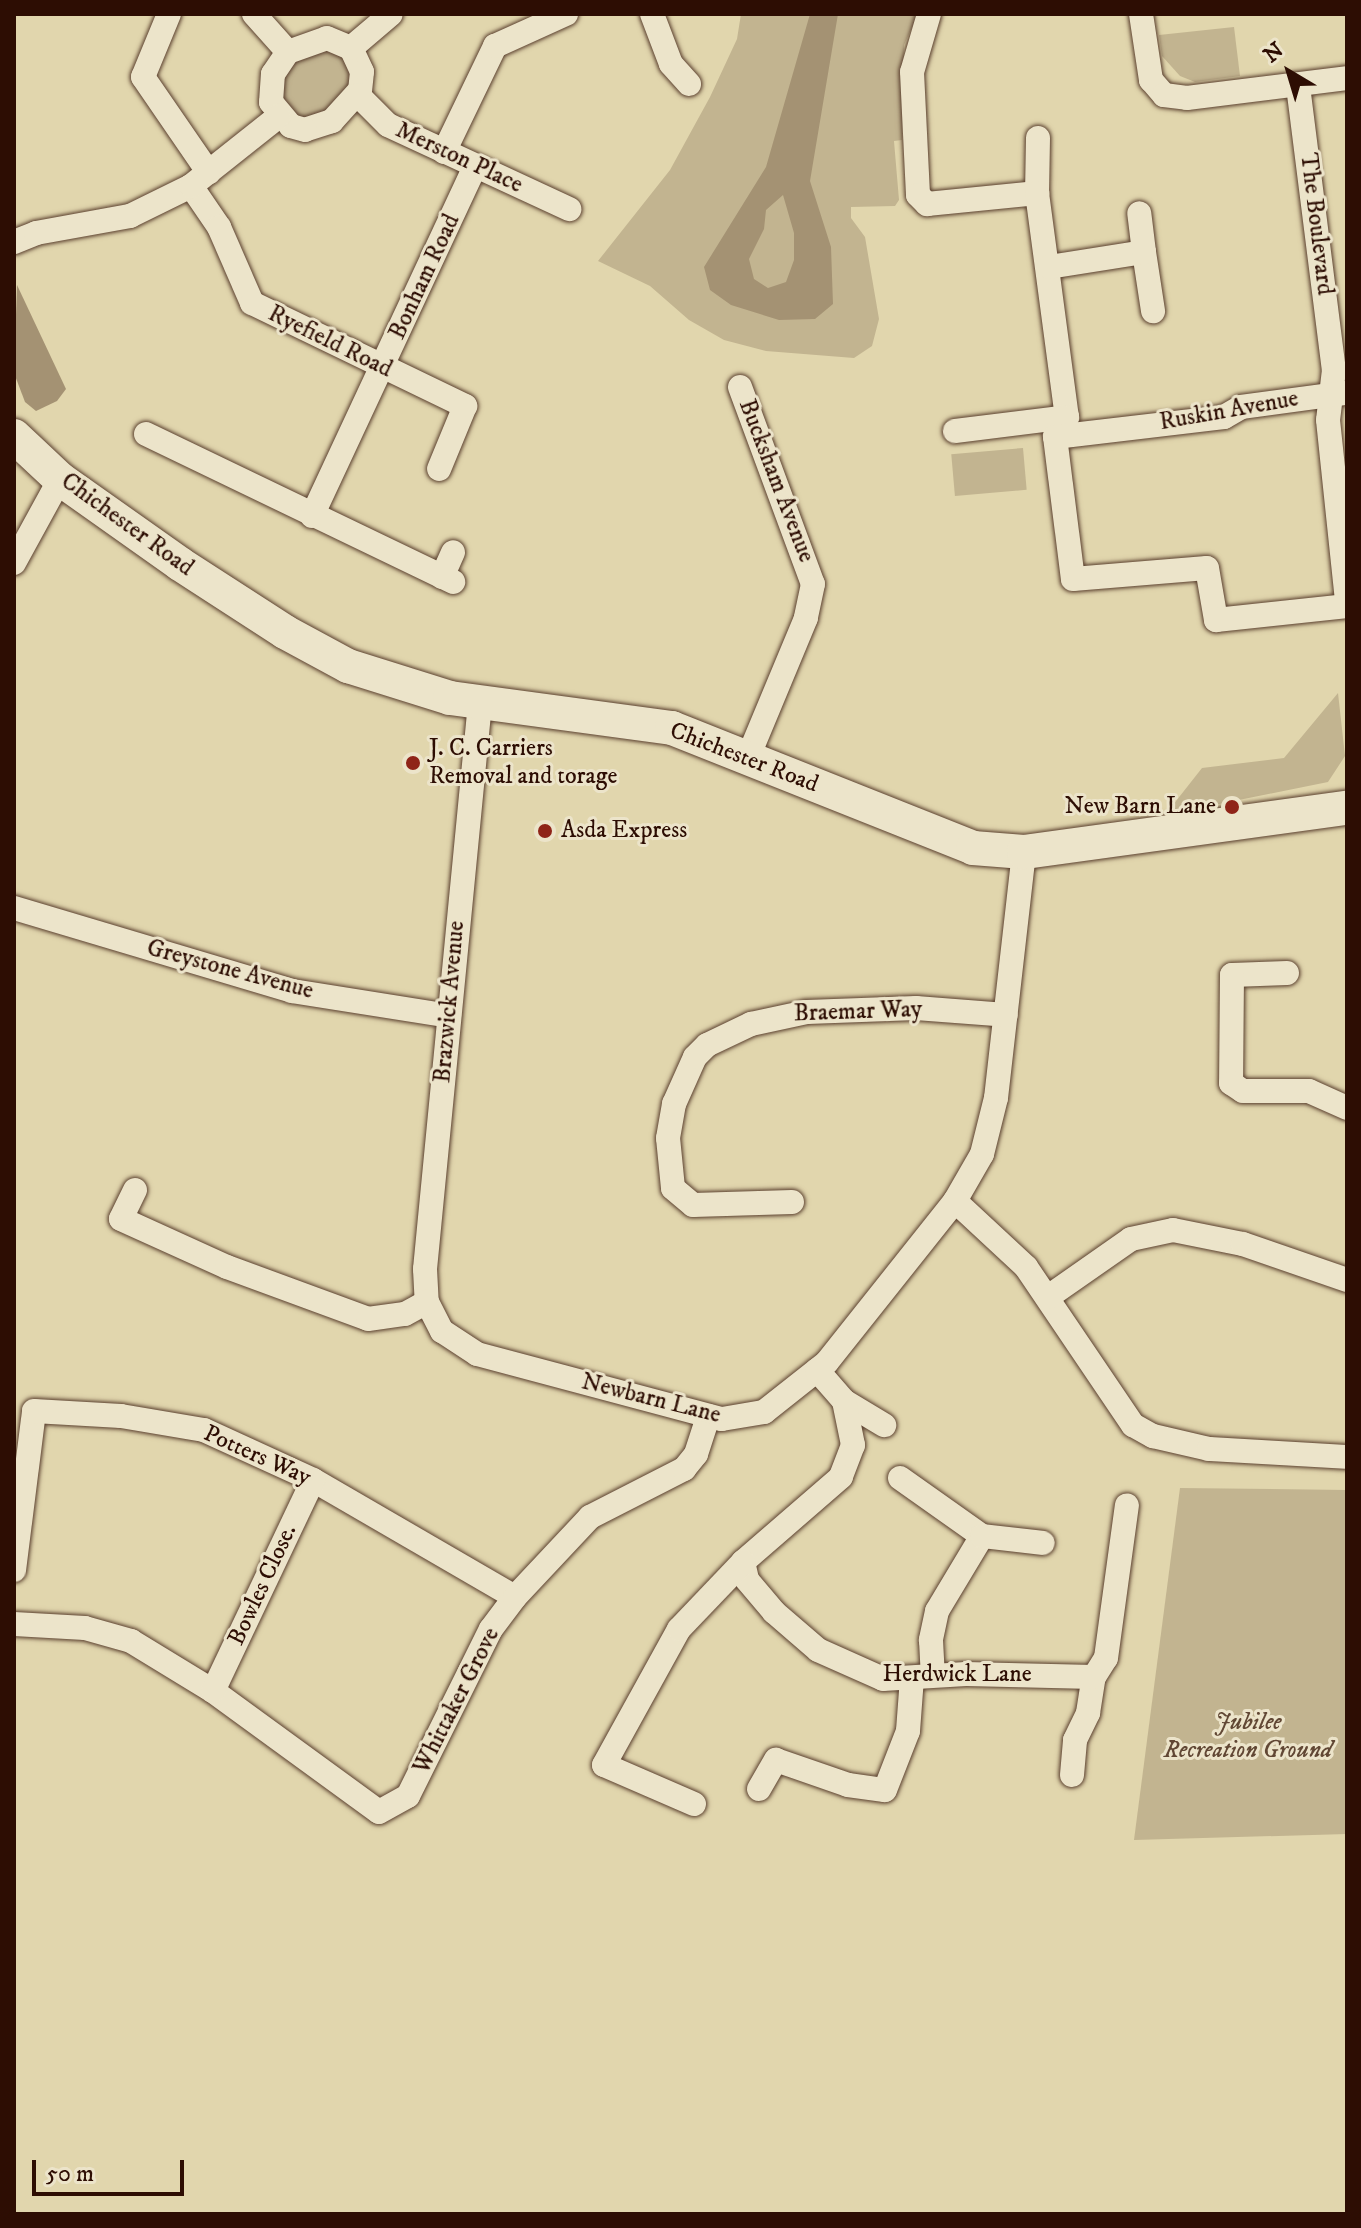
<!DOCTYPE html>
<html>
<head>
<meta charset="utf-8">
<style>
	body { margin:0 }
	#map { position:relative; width:1361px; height:2228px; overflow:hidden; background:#e1d6ad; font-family:"IM FELL DW Pica",serif }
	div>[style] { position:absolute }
	.green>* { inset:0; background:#c2b490; transform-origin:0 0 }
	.water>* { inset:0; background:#a49273 }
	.roads { filter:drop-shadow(0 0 2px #5a3f2e) drop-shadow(0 0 2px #5a3f2e) }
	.street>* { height:24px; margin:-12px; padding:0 12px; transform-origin:12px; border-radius:12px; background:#ece4ca }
	.secondary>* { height:34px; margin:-17px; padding:0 17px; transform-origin:17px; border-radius:17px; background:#ece4ca }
	.dots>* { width:22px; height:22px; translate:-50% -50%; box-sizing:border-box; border:4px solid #ece4ca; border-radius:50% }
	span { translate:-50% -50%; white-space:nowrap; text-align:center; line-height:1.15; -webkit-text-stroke:6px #ece4ca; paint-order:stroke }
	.street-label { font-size:24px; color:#2d0d03 }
	.poi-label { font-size:24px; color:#2d0d03 }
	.left { translate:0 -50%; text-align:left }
	.right { translate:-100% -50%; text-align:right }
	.park-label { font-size:24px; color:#614734; font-style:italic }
	.frame { position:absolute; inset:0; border:16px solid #2d0d03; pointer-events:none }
	.north { position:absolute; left:1249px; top:32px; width:80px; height:80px; -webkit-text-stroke:6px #ece4ca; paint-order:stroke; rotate:322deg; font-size:22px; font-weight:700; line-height:32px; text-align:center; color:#2d0d03 }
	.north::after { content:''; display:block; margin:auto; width:28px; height:36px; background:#2d0d03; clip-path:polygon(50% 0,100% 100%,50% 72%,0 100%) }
	.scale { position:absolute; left:32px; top:2160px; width:152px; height:36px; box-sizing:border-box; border:4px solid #2d0d03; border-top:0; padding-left:10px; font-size:24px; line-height:28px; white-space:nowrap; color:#2d0d03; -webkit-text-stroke:6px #ece4ca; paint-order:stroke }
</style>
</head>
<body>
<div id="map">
	<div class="green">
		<i style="clip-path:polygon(741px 14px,918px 14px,904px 45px,902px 140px,894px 141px,899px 200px,895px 206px,851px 207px,851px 218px,865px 237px,879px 319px,872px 346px,854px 358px,766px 351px,724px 340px,689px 320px,650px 286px,598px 261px,670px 170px,710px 97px,737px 39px)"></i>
		<i style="clip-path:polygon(1234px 27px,1240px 76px,1195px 82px,1180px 76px,1162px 56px,1159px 35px)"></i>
		<i style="clip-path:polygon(319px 48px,341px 56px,352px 70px,348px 95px,315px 118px,300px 118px,284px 108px,277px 79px,305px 53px)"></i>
		<i style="left:1023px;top:448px;width:42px;height:72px;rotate:85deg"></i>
		<i style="clip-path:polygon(1338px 693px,1345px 756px,1328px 782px,1165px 815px,1202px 768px,1284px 758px)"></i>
		<i style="clip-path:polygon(1180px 1488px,1347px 1490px,1347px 1834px,1134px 1840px)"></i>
	</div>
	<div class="water">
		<i style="clip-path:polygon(evenodd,810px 14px,838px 14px,810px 181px,831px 247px,833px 304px,815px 319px,779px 320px,731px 305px,710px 290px,704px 267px,766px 167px,810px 14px,783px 195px,794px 233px,794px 260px,786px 282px,768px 288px,754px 279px,749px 259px,764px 229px,766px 210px,783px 195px)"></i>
		<i style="clip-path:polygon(17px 285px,66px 389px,57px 401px,36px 411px,25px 402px,14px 373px)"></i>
	</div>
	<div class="roads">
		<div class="street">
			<i style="left:169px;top:14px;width:68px;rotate:112.4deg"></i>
			<i style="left:143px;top:77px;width:116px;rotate:55.5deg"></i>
			<i style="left:254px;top:14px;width:51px;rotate:48.2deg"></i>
			<i style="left:652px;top:14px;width:53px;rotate:69.2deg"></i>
			<i style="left:671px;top:64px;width:27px;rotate:48deg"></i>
			<i style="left:929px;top:14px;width:60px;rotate:106.3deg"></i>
			<i style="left:912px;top:72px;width:123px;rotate:87.2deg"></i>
			<i style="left:918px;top:195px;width:13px;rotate:45deg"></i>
			<i style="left:927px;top:204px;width:111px;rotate:-5.7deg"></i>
			<i style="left:1141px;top:14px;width:67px;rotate:81.4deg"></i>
			<i style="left:1151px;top:80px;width:20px;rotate:49deg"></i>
			<i style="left:1164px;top:95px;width:23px;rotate:7deg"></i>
			<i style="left:1187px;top:98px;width:161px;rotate:-7.1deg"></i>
			<i style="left:327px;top:38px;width:26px;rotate:23deg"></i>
			<i style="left:351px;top:48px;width:26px;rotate:65deg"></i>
			<i style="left:362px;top:72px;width:18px;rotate:96deg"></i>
			<i style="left:360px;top:90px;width:42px;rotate:132.1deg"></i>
			<i style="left:332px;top:121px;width:28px;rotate:162deg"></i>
			<i style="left:305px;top:130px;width:15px;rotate:-164deg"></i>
			<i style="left:291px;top:126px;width:31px;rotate:-130deg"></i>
			<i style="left:271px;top:102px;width:28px;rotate:-86deg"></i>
			<i style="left:273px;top:74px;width:27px;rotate:-56deg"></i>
			<i style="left:288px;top:52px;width:41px;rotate:-19.7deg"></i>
			<i style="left:351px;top:48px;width:52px;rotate:-40.4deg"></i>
			<i style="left:1298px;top:86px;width:286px;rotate:82.8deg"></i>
			<i style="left:1334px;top:370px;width:50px;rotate:96.8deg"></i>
			<i style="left:1328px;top:420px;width:181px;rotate:84deg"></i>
			<i style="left:358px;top:95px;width:42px;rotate:45deg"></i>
			<i style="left:388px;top:125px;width:200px;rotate:24.9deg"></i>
			<i style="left:1038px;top:138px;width:55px;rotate:91deg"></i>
			<i style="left:1037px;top:193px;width:226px;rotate:82.4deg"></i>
			<i style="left:1067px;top:417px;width:23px;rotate:121deg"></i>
			<i style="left:444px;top:152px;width:118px;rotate:-64.3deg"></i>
			<i style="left:495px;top:46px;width:78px;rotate:-24.3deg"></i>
			<i style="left:191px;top:186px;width:50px;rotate:55.7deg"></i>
			<i style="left:219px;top:227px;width:83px;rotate:66.5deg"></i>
			<i style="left:252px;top:303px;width:237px;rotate:25.8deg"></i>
			<i style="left:465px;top:406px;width:68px;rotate:112.4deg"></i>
			<i style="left:14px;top:242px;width:24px;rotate:-22deg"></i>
			<i style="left:36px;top:233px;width:96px;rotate:-10.3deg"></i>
			<i style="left:130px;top:216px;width:68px;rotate:-26.2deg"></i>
			<i style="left:191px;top:186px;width:112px;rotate:-38.5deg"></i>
			<i style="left:1144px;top:252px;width:60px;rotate:81.3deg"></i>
			<i style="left:1049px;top:267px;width:96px;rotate:-9deg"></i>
			<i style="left:1144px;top:252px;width:39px;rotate:-97deg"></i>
			<i style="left:740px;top:387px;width:210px;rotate:69.7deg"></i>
			<i style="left:813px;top:584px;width:35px;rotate:102deg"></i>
			<i style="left:806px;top:618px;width:148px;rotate:112.6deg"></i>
			<i style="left:955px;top:431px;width:113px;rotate:-7.1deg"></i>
			<i style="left:146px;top:434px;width:341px;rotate:25.7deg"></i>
			<i style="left:1055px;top:437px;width:143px;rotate:82.8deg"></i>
			<i style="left:1073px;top:579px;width:134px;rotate:-4.7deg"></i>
			<i style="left:1207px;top:568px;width:53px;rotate:80.2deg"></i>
			<i style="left:1216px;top:620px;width:132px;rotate:-6.1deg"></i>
			<i style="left:1055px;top:437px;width:170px;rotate:-6.7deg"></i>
			<i style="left:1224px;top:417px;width:20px;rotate:-30deg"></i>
			<i style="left:1241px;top:407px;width:104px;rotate:-7.7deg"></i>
			<i style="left:312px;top:516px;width:385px;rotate:-65deg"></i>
			<i style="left:14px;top:563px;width:96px;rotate:-61.3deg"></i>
			<i style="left:442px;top:577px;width:27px;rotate:-66deg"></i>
			<i style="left:480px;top:703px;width:569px;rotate:95.55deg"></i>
			<i style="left:425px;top:1269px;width:33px;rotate:87deg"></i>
			<i style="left:427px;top:1302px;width:33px;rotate:63deg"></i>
			<i style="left:442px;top:1331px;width:42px;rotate:33.3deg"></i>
			<i style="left:477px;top:1354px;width:253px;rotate:14.9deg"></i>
			<i style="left:722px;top:1419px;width:43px;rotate:-9.5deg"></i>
			<i style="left:764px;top:1412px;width:80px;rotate:-38.4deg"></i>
			<i style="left:827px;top:1362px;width:206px;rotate:-51.5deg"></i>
			<i style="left:955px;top:1201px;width:54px;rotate:-60.1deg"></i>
			<i style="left:982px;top:1154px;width:58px;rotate:-76deg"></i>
			<i style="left:996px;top:1098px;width:248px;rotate:-83.5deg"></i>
			<i style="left:14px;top:908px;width:290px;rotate:16.6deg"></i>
			<i style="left:292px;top:991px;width:159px;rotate:9deg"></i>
			<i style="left:1287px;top:973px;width:55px;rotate:177.9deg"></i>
			<i style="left:1232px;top:975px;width:108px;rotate:90.5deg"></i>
			<i style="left:1231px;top:1083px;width:14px;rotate:34deg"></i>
			<i style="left:1243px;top:1091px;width:66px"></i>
			<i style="left:1309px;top:1091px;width:42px;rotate:24.1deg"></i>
			<i style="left:135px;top:1190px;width:32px;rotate:116deg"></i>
			<i style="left:121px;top:1219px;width:116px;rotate:24.4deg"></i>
			<i style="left:227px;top:1267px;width:150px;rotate:20.2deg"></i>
			<i style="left:368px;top:1319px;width:37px;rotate:-8deg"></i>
			<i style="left:405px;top:1314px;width:25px;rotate:-29deg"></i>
			<i style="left:955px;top:1201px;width:97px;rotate:42.9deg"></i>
			<i style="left:1026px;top:1267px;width:191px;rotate:55.9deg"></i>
			<i style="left:1133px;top:1425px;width:23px;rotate:29deg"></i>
			<i style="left:1153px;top:1436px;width:57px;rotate:13.1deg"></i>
			<i style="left:1209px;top:1449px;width:138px;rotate:3.3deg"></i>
			<i style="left:792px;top:1202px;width:99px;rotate:178.3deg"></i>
			<i style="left:693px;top:1205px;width:26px;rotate:-140deg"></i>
			<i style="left:673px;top:1188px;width:50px;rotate:-95.7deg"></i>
			<i style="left:668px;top:1138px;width:35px;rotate:-80deg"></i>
			<i style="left:674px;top:1104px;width:51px;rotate:-65.9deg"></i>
			<i style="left:695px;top:1057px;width:17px;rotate:-45deg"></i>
			<i style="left:707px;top:1045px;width:49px;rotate:-25.5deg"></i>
			<i style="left:751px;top:1024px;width:57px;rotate:-12.1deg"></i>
			<i style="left:807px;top:1012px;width:109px;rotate:-2.1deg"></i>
			<i style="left:916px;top:1008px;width:90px;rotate:4.4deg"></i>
			<i style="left:1048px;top:1297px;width:101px;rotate:-34.9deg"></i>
			<i style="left:1131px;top:1239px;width:43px;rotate:-12.1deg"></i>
			<i style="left:1173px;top:1230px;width:71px;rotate:11.3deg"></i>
			<i style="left:1243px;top:1244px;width:110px;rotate:19.1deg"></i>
			<i style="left:817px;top:1370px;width:41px;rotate:48.9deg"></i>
			<i style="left:844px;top:1401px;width:47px;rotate:31deg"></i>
			<i style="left:844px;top:1401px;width:45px;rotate:78.4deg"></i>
			<i style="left:853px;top:1445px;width:34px;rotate:111deg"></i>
			<i style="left:841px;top:1477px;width:130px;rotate:139.1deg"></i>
			<i style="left:743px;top:1562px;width:18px;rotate:77deg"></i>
			<i style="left:747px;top:1580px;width:42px;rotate:49.8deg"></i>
			<i style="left:774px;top:1612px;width:58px;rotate:40.8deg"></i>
			<i style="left:818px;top:1650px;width:71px;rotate:24deg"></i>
			<i style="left:883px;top:1679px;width:83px;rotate:-3.4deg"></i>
			<i style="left:966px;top:1674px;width:128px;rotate:1.3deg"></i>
			<i style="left:900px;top:1478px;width:100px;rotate:35.3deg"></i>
			<i style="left:982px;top:1536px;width:87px;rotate:121deg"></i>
			<i style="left:937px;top:1611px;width:30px;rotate:102deg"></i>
			<i style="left:931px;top:1640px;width:35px;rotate:87deg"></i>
			<i style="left:982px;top:1536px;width:61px;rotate:6.5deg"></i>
			<i style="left:14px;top:1570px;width:160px;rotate:-82.8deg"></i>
			<i style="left:34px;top:1411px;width:87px;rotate:3.3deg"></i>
			<i style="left:121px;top:1416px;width:84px;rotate:9.6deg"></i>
			<i style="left:204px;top:1430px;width:120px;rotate:24.6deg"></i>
			<i style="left:313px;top:1480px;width:233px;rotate:30.1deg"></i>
			<i style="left:14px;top:1624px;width:71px;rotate:3.2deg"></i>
			<i style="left:85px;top:1628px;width:48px;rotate:15.8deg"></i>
			<i style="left:131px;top:1641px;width:96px;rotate:31.4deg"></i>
			<i style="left:213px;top:1691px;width:205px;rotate:36.1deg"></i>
			<i style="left:379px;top:1812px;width:33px;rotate:-29deg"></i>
			<i style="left:408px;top:1796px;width:186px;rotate:-63.6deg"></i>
			<i style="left:491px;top:1629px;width:40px;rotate:-53deg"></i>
			<i style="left:515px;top:1597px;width:110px;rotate:-46.8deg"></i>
			<i style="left:590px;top:1517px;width:106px;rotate:-27.1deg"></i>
			<i style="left:684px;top:1469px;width:19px;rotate:-51deg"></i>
			<i style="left:696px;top:1454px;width:40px;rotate:-72deg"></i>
			<i style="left:213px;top:1691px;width:233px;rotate:-64.6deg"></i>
			<i style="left:1072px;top:1775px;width:35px;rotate:-85deg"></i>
			<i style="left:1075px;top:1740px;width:30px;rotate:-64deg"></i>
			<i style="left:1088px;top:1713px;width:36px;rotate:-81deg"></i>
			<i style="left:1094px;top:1677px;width:22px;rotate:-58deg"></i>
			<i style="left:1106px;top:1658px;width:154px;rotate:-82.2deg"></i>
			<i style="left:759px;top:1789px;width:34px;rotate:-60deg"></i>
			<i style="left:776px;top:1760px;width:76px;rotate:19.1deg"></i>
			<i style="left:848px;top:1785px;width:37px;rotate:8deg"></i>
			<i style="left:885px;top:1790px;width:63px;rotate:-68.7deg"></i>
			<i style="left:908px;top:1731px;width:53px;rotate:-85.7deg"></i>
			<i style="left:694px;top:1804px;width:98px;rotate:-156.6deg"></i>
			<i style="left:604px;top:1765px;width:155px;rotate:-61.1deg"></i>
			<i style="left:679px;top:1629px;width:93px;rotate:-46.3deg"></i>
		</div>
		<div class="secondary">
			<i style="left:14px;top:436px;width:63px;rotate:43.1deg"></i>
			<i style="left:60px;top:479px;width:147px;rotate:35.3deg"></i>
			<i style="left:180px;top:564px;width:125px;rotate:32.9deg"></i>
			<i style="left:285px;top:632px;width:72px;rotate:28.4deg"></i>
			<i style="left:348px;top:666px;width:107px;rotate:17.4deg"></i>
			<i style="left:450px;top:698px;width:224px;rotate:7.7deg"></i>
			<i style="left:672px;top:728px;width:324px;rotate:21.7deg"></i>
			<i style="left:973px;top:848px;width:51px;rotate:4.5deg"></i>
			<i style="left:1024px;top:852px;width:326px;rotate:-7.8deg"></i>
		</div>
	</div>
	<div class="dots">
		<i style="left:413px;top:763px;background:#8f2418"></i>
		<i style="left:1232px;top:807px;background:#8f2418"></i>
		<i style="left:545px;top:831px;background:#8f2418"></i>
	</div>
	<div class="street-label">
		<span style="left:459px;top:158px;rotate:25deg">Merston Place</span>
		<span style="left:1316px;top:224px;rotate:83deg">The Boulevard</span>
		<span style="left:425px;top:277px;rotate:-65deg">Bonham Road</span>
		<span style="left:330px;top:342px;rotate:26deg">Ryefield Road</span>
		<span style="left:1229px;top:411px;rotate:-10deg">Ruskin Avenue</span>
		<span style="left:776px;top:481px;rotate:69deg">Bucksham Avenue</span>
		<span style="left:127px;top:525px;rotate:36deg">Chichester Road</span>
		<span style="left:744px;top:758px;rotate:21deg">Chichester Road</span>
		<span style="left:230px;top:970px;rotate:15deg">Greystone Avenue</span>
		<span style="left:450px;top:1002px;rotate:-85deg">Brazwick Avenue</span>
		<span style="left:858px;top:1012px;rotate:-2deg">Braemar Way</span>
		<span style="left:651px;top:1399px;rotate:14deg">Newbarn Lane</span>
		<span style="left:257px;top:1456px;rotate:24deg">Potters Way</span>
		<span style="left:263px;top:1585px;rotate:-65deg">Bowles Close.</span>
		<span style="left:957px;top:1675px">Herdwick Lane</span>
		<span style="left:457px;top:1701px;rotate:-63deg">Whittaker Grove</span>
	</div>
	<div class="poi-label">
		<span class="left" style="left:429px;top:763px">J. C. Carriers<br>Removal and torage</span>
		<span class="right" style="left:1216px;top:807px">New Barn Lane</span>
		<span class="left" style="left:561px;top:831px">Asda Express</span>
	</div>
	<div class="park-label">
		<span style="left:1248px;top:1737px">Jubilee<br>Recreation Ground</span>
	</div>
	<div class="frame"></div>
	<div class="north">N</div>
	<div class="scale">50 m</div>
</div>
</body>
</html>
